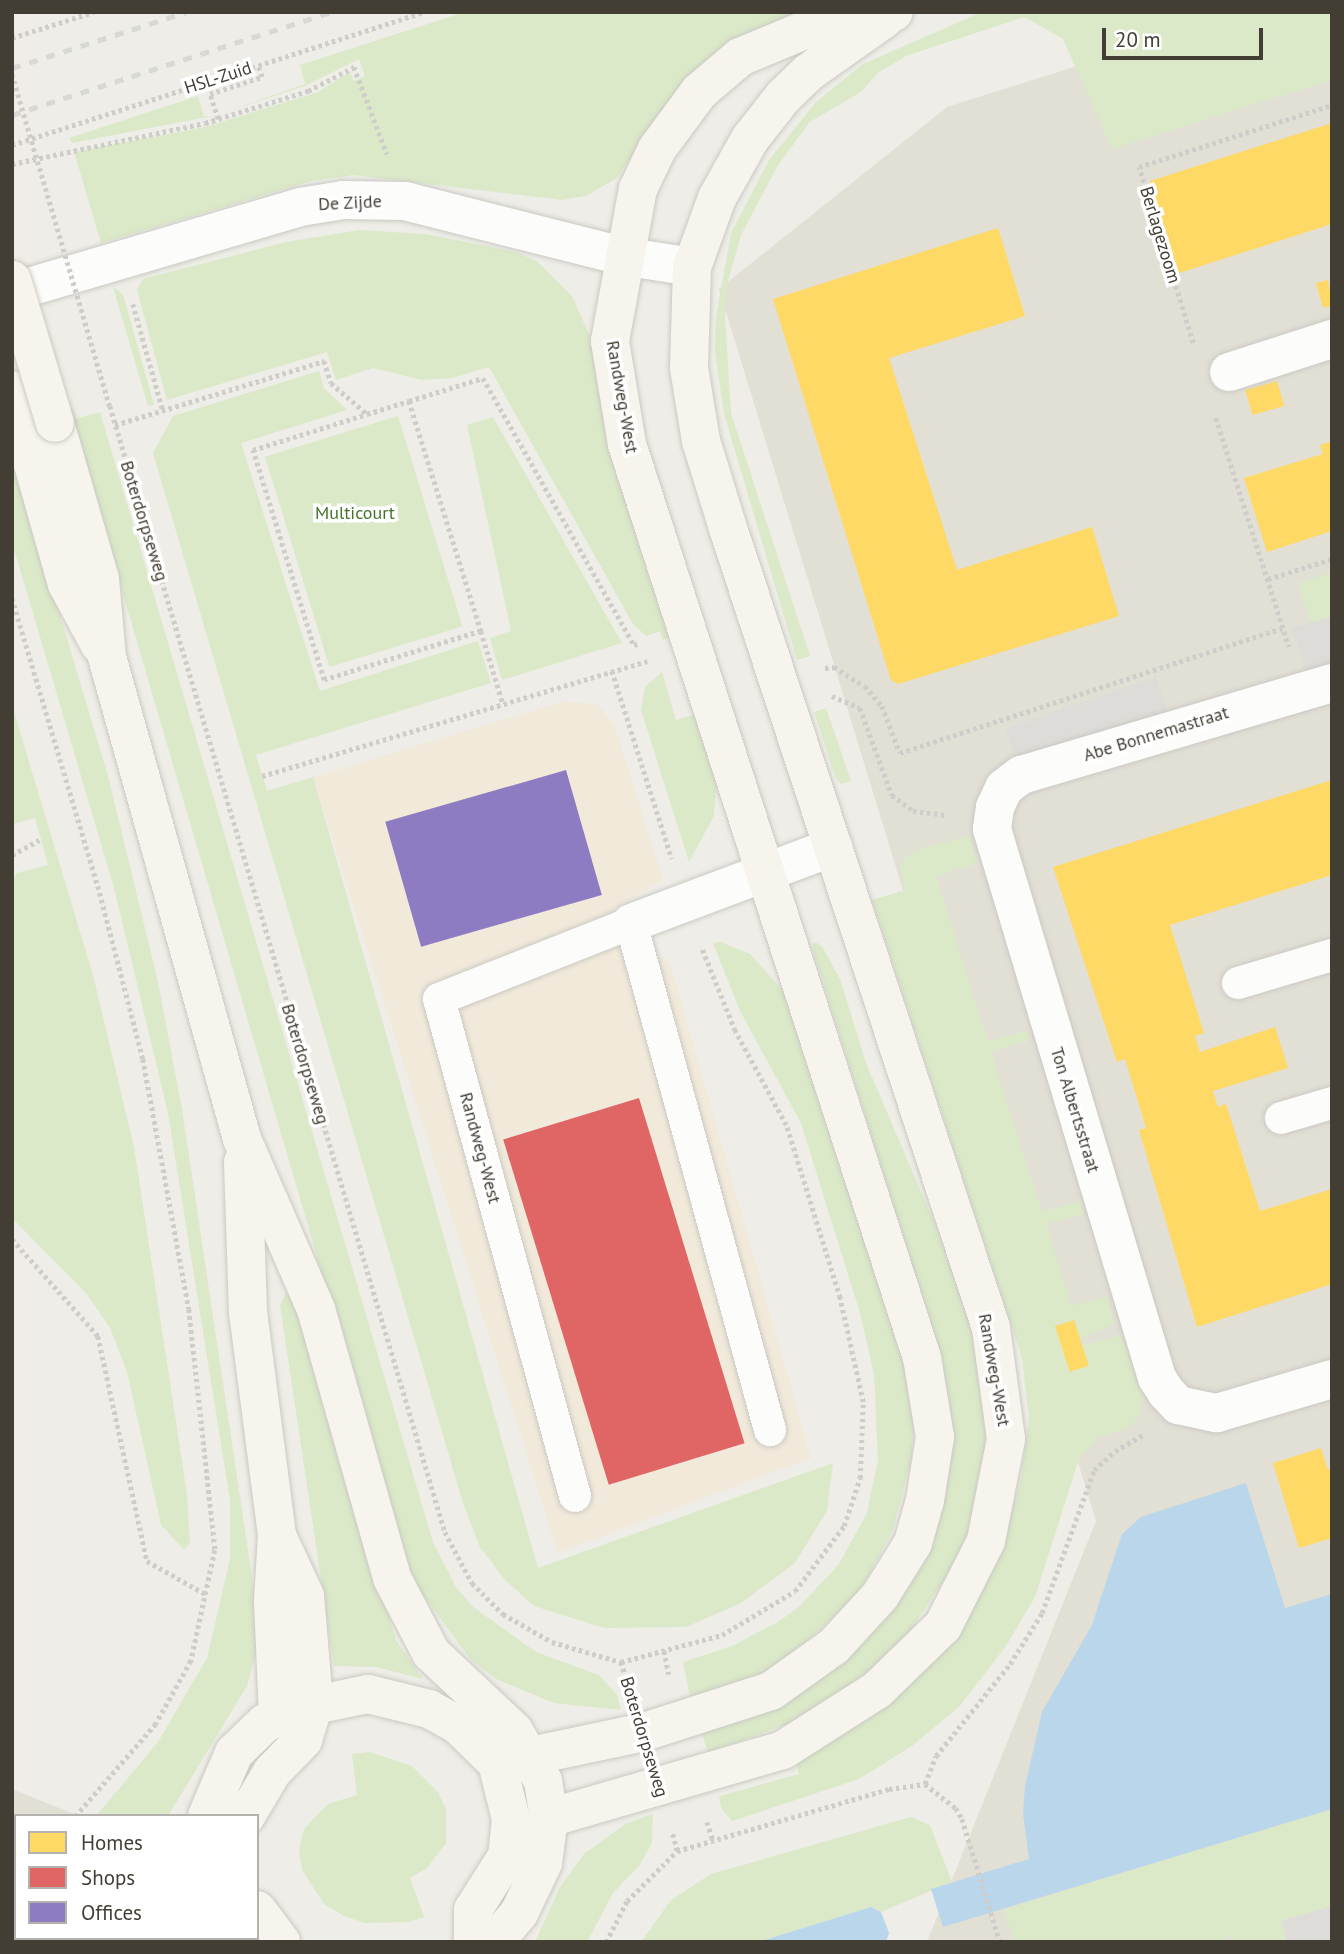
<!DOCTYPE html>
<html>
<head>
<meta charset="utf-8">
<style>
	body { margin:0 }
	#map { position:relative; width:1344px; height:1954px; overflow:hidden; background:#eeede7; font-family:"PT Sans",sans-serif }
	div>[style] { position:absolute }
	.residential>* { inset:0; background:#e2dfd5 }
	.commercial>* { inset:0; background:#f1e9da }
	.green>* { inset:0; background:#dbe9c8; transform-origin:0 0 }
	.parking>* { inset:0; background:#dddcd8; transform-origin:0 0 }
	.water>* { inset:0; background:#b9d6eb }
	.homes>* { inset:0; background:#ffd966; transform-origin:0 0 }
	.shops>* { inset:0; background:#e06666; transform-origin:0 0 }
	.offices>* { inset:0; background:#8e7cc3; transform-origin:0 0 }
	.path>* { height:4.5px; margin-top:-2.25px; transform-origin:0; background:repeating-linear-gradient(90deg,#cfcdc9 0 3.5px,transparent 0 7px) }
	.roads { filter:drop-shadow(0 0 2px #cac9c3) drop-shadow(0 0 2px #cac9c3) }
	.lane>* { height:32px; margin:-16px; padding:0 16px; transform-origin:16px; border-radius:16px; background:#fcfcfb }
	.street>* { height:38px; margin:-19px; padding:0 19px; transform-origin:19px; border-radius:19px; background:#fcfcfb }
	.secondary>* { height:38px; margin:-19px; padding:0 19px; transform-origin:19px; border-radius:19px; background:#f6f4ed }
	.rail>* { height:5px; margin-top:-2.5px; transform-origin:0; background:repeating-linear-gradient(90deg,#d8d8d7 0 9px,transparent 0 18px) }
	.path-bridge>* { height:4.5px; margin-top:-2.25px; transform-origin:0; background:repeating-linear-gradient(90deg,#cfcdc9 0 3.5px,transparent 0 7px) }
	.bridges { filter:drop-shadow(0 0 2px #cdcabf) drop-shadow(0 0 2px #cdcabf) }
	.secondary-bridge>* { height:38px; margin:-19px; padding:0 19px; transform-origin:19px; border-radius:19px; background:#f6f4ed }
	span { translate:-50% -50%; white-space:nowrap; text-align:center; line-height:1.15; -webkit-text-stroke:7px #fff; paint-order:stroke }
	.street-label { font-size:18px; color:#433e34 }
	.park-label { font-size:18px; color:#44722a }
	.frame { position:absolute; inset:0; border:14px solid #433e34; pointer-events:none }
	.legend { position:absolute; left:14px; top:1814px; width:245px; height:126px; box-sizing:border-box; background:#fff; border:2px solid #b4b2ae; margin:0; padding:9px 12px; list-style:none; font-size:21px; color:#433e34 }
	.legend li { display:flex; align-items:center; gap:14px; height:35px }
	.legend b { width:35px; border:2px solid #b4b2ae }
	.scale { position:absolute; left:1102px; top:28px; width:161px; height:32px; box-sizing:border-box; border:4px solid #433e34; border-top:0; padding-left:9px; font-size:21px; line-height:24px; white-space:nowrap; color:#433e34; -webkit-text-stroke:5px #fff; paint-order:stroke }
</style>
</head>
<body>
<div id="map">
	<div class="residential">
		<i style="clip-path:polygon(1248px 12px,1332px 12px,1332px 1942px,927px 1942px,1096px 1521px,719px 289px,947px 107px)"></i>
		<i style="clip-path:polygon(12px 1789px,79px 1816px,16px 1816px,16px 1938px,145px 1942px,12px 1942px)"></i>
	</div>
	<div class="commercial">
		<i style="clip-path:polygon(565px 701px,598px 705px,614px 724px,663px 880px,612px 909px,624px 948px,669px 960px,811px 1458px,558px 1553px,313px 777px)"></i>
	</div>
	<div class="green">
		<i style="clip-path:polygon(465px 12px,799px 12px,644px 137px,617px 178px,586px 196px,562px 200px,353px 175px,312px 181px,101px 243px,74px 152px,205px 127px,318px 92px,350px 72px,354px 81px,365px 76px,359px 59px,307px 85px,220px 114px,305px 84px,300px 65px)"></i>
		<i style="clip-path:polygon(982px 12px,1332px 12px,1332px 80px,1112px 149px,1063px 39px,1024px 17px,906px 56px,879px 72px,861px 92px,810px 122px,778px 165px,741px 235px,728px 281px,725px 316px,731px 413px,810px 656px,797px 660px,724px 414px,715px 352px,716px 317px,731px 233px,769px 160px,816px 102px,863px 64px)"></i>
		<i style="clip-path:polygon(198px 96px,204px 116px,212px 116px,72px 143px,69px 138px)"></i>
		<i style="clip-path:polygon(359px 230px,426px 234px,516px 252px,538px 262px,572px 296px,597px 352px,681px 634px,663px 640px,660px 631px,646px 636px,633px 624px,489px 367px,452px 378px,422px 380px,373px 368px,336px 380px,327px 352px,167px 400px,137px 290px,143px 279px,286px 242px)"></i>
		<i style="clip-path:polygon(113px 287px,123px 294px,154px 405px,148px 406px)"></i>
		<i style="clip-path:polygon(319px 371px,324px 388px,347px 410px,241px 443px,320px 691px,478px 641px,491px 683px,256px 755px,267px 791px,313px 777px,538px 1568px,833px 1463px,827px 1511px,795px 1563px,741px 1603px,686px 1627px,604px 1628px,534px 1606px,505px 1580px,480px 1547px,463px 1503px,153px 453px,173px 416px)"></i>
		<i style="clip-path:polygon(100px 412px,433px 1542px,456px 1587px,473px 1607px,536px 1652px,599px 1675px,617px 1695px,621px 1710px,554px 1703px,498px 1680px,471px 1660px,417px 1587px,403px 1550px,72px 420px)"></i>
		<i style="left:398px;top:416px;width:220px;height:139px;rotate:73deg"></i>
		<i style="clip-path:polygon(493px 417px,622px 643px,502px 680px,490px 638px,511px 631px,467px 425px)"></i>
		<i style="clip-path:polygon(12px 454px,108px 776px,158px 982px,182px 1109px,255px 1597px,258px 1646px,247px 1686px,168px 1816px,96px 1816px,158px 1742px,207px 1658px,230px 1559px,230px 1500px,168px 1113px,114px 888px,12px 542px)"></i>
		<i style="clip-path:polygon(1332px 572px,1332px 617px,1311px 623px,1298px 583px)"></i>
		<i style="clip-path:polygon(662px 672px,676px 720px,704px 712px,717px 770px,714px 816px,689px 862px,641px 710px,645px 687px)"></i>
		<i style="clip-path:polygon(12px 705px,93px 975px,134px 1147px,187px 1494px,190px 1542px,184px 1550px,161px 1525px,127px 1372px,110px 1328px,86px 1293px,12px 1218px,12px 880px,17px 873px,48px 865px,35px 818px,12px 824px)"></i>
		<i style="clip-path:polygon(826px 708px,851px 781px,841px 784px,835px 776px,814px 712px)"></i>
		<i style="clip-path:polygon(970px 836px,977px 864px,936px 876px,988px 1041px,1027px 1031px,1030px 1040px,991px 1052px,1042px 1211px,1081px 1201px,1084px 1214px,1046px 1224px,1072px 1306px,1107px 1296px,1114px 1324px,1080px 1339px,1074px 1320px,1055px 1326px,1070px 1372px,1082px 1345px,1121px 1335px,1143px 1398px,1142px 1412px,1130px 1427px,1100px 1437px,1079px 1459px,1035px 1597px,1006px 1646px,959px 1707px,912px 1746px,859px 1779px,732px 1821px,721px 1808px,719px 1796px,799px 1774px,795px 1760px,870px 1718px,915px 1679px,1009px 1522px,1020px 1483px,1029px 1419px,1022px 1358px,872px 900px,905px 890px,900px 867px,904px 858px,918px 849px)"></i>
		<i style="clip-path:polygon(721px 942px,750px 954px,787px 995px,900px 1336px,914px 1428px,911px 1461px,893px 1530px,858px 1594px,792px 1655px,762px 1673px,690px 1697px,683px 1662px,732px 1646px,778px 1622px,800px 1606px,839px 1564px,867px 1513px,878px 1460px,874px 1374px,860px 1313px,801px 1123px,740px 1011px,713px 943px)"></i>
		<i style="clip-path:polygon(815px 942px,822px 946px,840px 979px,866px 1063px,966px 1297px,993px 1403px,970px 1526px,957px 1561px,901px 1644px,873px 1672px,801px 1719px,708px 1753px,701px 1731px,888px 1611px,937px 1343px,812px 947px)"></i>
		<i style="clip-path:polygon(286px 1293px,297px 1302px,396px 1640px,423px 1679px,376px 1667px,334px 1666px,280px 1305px)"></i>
		<i style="clip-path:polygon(370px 1752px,412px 1766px,438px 1792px,446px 1809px,446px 1843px,427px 1868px,410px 1878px,424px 1917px,409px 1922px,365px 1923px,344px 1916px,324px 1904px,302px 1870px,299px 1850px,304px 1829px,328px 1804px,357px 1795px,352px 1754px)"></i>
		<i style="clip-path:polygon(1332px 1809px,1332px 1906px,1281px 1921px,1287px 1942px,1234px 1942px,1232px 1936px,1213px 1942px,1015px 1942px,1004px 1909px)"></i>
		<i style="clip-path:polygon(653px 1814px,652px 1843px,639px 1866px,613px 1893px,587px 1942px,535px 1942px,560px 1887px,584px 1854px,625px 1824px)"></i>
		<i style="clip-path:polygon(911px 1817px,930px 1825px,952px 1882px,881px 1912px,871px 1907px,758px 1942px,641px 1942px,671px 1900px,711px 1874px)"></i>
	</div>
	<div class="parking">
		<i style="clip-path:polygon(1332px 617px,1332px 663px,1306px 671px,1292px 628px)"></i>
		<i style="left:1156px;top:677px;width:39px;height:159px;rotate:71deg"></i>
		<i style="clip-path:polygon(1332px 1906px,1332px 1942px,1287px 1942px,1281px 1921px)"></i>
	</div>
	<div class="water">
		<i style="clip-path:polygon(1246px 1483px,1285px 1608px,1332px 1594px,1332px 1809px,943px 1927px,931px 1889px,1029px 1859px,1023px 1814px,1025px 1786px,1042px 1712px,1092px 1625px,1122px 1534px,1141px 1517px)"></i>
		<i style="clip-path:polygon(871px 1907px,881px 1912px,889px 1933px,886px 1942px,758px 1942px)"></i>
	</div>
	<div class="homes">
		<i style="clip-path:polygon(1332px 123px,1332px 224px,1179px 273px,1150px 181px)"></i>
		<i style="clip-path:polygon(998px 228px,1025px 316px,889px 358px,957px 570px,1092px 527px,1119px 616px,898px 684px,891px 680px,773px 299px)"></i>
		<i style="clip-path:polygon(1328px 280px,1332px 305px,1323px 308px,1316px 283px)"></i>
		<i style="left:1277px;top:381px;width:26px;height:33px;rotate:74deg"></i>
		<i style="clip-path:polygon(1332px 441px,1332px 531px,1267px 552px,1244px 478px,1323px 454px,1320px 445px)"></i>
		<i style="clip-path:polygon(1332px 780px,1332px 875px,1170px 925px,1204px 1033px,1195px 1036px,1200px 1052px,1275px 1027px,1288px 1068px,1213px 1091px,1218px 1107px,1226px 1104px,1260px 1211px,1332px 1189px,1332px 1284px,1197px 1327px,1139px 1130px,1146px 1128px,1125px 1059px,1117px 1062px,1053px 867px)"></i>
		<i style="left:1074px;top:1320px;width:48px;height:20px;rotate:72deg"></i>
		<i style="clip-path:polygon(1321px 1448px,1328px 1470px,1332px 1469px,1332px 1538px,1299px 1548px,1273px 1463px)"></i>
	</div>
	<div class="shops">
		<i style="left:639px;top:1098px;width:361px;height:142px;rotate:73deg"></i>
	</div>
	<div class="offices">
		<i style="left:566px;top:770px;width:130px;height:188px;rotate:74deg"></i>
	</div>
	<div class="path">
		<i style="left:12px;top:38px;width:86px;rotate:-17.6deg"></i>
		<i style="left:218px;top:119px;width:26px;rotate:-108deg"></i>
		<i style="left:210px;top:94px;width:55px;rotate:-18.1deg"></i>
		<i style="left:262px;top:77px;width:12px;rotate:-110deg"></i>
		<i style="left:12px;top:145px;width:433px;rotate:-17.9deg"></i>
		<i style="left:12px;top:164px;width:197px;rotate:-12deg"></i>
		<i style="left:205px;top:123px;width:108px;rotate:-17.3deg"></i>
		<i style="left:308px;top:91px;width:52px;rotate:-27.6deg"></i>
		<i style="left:354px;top:67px;width:93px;rotate:69.2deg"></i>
		<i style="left:133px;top:304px;width:111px;rotate:74.3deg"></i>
		<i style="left:1193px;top:343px;width:184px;rotate:-107.1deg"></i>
		<i style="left:1139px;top:167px;width:203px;rotate:-17.8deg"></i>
		<i style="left:409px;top:401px;width:241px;rotate:72.6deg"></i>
		<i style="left:481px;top:631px;width:164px;rotate:162.7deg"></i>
		<i style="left:324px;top:680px;width:241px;rotate:-107.2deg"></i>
		<i style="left:253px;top:450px;width:120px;rotate:-17.5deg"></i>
		<i style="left:367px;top:414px;width:44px;rotate:-17.2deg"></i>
		<i style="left:409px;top:401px;width:77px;rotate:-17.3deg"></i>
		<i style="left:483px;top:378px;width:307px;rotate:60.5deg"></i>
		<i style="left:634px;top:645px;width:6px;rotate:-18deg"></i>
		<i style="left:110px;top:406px;width:1175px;rotate:73.43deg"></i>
		<i style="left:445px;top:1532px;width:58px;rotate:62.1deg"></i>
		<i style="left:472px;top:1583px;width:44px;rotate:45deg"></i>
		<i style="left:503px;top:1614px;width:56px;rotate:29.7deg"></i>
		<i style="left:552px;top:1642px;width:72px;rotate:16.2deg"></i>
		<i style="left:621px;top:1662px;width:25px;rotate:72deg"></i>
		<i style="left:1216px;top:418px;width:240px;rotate:72.3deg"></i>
		<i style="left:115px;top:425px;width:219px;rotate:-17deg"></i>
		<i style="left:324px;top:361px;width:23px;rotate:72deg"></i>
		<i style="left:331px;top:383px;width:48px;rotate:40.7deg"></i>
		<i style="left:1268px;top:579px;width:67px;rotate:-17.4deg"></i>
		<i style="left:12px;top:598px;width:301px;rotate:73.4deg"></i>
		<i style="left:98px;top:886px;width:179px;rotate:75.4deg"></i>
		<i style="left:143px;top:1059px;width:254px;rotate:79.6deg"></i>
		<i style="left:189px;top:1309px;width:242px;rotate:83.8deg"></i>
		<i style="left:215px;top:1550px;width:114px;rotate:102.2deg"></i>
		<i style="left:191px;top:1661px;width:72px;rotate:119.1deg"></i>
		<i style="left:156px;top:1724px;width:122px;rotate:131deg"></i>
		<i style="left:481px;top:631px;width:76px;rotate:73.2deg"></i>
		<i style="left:825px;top:668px;width:9px;rotate:-6deg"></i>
		<i style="left:834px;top:667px;width:36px;rotate:32deg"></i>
		<i style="left:865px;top:686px;width:26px;rotate:50deg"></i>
		<i style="left:882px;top:706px;width:50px;rotate:69deg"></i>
		<i style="left:900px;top:753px;width:403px;rotate:-18.1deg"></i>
		<i style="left:612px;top:671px;width:197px;rotate:72.3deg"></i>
		<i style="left:832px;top:696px;width:30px;rotate:23deg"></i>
		<i style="left:860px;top:708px;width:93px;rotate:69.8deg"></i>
		<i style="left:892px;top:795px;width:26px;rotate:37deg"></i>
		<i style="left:913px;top:811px;width:33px;rotate:7deg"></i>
		<i style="left:262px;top:776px;width:402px;rotate:-16.6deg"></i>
		<i style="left:12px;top:855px;width:31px;rotate:-29deg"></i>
		<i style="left:12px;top:1239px;width:130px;rotate:48.4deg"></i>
		<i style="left:98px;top:1336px;width:230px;rotate:77.7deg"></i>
		<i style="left:147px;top:1561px;width:69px;rotate:29.5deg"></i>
		<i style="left:664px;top:1651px;width:24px;rotate:78deg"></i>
		<i style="left:621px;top:1662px;width:105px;rotate:-15deg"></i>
		<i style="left:722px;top:1635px;width:85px;rotate:-31.1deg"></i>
		<i style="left:795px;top:1591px;width:81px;rotate:-53deg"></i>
		<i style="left:844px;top:1526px;width:51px;rotate:-71.6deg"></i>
		<i style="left:860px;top:1478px;width:76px;rotate:-87.7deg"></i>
		<i style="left:863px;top:1402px;width:107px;rotate:-102.5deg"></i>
		<i style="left:840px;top:1298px;width:181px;rotate:-107.3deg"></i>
		<i style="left:786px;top:1125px;width:107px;rotate:-118.5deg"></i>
		<i style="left:735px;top:1031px;width:91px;rotate:-112deg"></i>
		<i style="left:925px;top:1784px;width:30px;rotate:-69deg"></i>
		<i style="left:936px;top:1756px;width:118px;rotate:-51.2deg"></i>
		<i style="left:1010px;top:1664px;width:60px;rotate:-57.9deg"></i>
		<i style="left:1042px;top:1613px;width:152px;rotate:-70deg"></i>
		<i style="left:1094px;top:1470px;width:28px;rotate:-42deg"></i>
		<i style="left:1115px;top:1451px;width:32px;rotate:-30deg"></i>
		<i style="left:707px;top:1822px;width:19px;rotate:72deg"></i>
		<i style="left:677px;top:1851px;width:221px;rotate:-16.3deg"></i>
		<i style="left:889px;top:1789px;width:36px;rotate:-8deg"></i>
		<i style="left:925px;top:1784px;width:39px;rotate:38deg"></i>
		<i style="left:956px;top:1808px;width:13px;rotate:61deg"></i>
		<i style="left:962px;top:1819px;width:129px;rotate:72.8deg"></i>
		<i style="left:606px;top:1942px;width:46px;rotate:-62.9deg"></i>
		<i style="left:627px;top:1901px;width:71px;rotate:-45deg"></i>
		<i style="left:677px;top:1851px;width:20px;rotate:-105deg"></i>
	</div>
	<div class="roads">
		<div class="lane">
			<i style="left:1238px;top:983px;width:98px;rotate:-16.6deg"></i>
			<i style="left:1281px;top:1118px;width:53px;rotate:-16.4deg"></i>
			<i style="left:575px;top:1496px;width:515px;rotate:-105.3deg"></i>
			<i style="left:439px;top:999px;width:206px;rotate:-21.6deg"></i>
			<i style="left:631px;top:923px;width:526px;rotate:74.67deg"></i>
		</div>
		<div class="street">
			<i style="left:12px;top:292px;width:300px;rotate:-16.4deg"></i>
			<i style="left:300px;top:207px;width:44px;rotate:-9.2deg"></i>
			<i style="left:343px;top:200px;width:62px;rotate:0.9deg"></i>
			<i style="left:405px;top:201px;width:224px;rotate:14.2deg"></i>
			<i style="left:622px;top:256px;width:71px;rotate:8.9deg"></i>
			<i style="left:1229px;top:372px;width:108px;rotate:-17.8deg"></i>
			<i style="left:1332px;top:683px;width:324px;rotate:163.5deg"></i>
			<i style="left:1021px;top:775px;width:21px;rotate:143deg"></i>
			<i style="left:1004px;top:788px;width:21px;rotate:115deg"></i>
			<i style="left:995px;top:807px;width:22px;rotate:98deg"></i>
			<i style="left:992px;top:829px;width:573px;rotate:73.27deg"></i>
			<i style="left:1157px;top:1378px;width:17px;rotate:57deg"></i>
			<i style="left:1166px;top:1392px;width:18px;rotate:47deg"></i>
			<i style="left:1178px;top:1405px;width:40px;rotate:12deg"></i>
			<i style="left:1217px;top:1413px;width:120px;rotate:-16.5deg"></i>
			<i style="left:631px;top:923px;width:216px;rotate:-20.6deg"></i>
		</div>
		<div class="secondary">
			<i style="left:12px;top:390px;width:202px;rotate:74.2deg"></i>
			<i style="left:67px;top:584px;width:69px;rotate:61.6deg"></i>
			<i style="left:55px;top:423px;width:162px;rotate:73.9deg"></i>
			<i style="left:100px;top:579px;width:78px;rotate:84.9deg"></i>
			<i style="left:107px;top:657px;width:501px;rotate:74.35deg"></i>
			<i style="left:242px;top:1139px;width:185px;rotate:66.5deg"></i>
			<i style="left:316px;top:1309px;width:280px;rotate:74.2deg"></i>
			<i style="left:392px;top:1578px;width:85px;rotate:62.5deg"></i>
			<i style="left:431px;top:1653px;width:114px;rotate:43.2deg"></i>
			<i style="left:514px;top:1731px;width:58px;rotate:59.9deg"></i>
			<i style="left:543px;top:1781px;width:37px;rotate:81deg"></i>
			<i style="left:549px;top:1818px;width:45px;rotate:97.6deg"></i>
			<i style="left:543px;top:1863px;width:55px;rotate:115.6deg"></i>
			<i style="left:519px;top:1913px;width:38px;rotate:130deg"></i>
			<i style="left:243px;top:1162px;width:150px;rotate:88.1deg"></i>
			<i style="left:248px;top:1312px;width:225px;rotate:82.6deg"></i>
			<i style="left:277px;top:1535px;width:66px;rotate:93.5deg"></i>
			<i style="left:273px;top:1601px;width:116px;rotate:87.5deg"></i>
			<i style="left:497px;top:1763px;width:150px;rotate:-11.9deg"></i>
			<i style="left:644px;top:1732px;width:133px;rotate:-17.9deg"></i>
			<i style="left:771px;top:1691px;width:77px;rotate:-35.5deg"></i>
			<i style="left:834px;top:1646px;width:68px;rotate:-47.4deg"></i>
			<i style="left:880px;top:1596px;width:62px;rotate:-58.1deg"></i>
			<i style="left:913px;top:1543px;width:45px;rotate:-74.4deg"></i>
			<i style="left:925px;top:1500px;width:64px;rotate:-81deg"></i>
			<i style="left:935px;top:1437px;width:80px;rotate:-99.3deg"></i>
			<i style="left:922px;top:1358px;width:960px;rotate:-107.89deg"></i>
			<i style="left:627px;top:444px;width:104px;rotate:-99.4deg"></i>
			<i style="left:610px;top:341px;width:155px;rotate:-79.6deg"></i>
			<i style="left:638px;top:189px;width:44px;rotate:-64.6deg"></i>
			<i style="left:657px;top:149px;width:71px;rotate:-53.6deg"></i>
			<i style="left:699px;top:92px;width:54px;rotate:-40.5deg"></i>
			<i style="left:740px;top:57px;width:78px;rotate:-22.6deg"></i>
			<i style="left:812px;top:27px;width:83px;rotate:-10.4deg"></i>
			<i style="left:207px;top:1816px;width:69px;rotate:-66.8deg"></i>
			<i style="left:234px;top:1753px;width:43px;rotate:-44.1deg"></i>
			<i style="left:265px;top:1723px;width:33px;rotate:-25deg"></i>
			<i style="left:295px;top:1709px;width:75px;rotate:-11.6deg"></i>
			<i style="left:368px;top:1694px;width:63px;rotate:13.8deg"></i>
			<i style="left:429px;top:1709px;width:33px;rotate:29deg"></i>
			<i style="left:458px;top:1725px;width:54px;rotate:44.3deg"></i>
			<i style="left:497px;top:1763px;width:58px;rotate:76deg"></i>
			<i style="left:511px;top:1819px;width:37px;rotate:96deg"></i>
			<i style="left:507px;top:1856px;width:64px;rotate:122.2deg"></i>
			<i style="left:473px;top:1910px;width:32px;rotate:90deg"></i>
			<i style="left:246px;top:1816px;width:51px;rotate:-59.4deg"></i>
			<i style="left:272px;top:1772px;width:45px;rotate:-45.9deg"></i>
			<i style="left:303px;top:1740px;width:39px;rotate:-73deg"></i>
			<i style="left:314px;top:1703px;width:107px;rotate:-94.8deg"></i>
			<i style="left:305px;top:1596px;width:62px;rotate:-114.9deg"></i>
			<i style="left:549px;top:1818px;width:244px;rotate:-16.2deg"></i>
			<i style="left:783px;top:1750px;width:112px;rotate:-32.6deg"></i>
			<i style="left:877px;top:1690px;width:92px;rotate:-44.1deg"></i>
			<i style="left:943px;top:1626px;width:95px;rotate:-63.2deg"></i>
			<i style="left:986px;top:1541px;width:104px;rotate:-78.9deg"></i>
			<i style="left:1006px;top:1439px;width:112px;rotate:-97.7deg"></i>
			<i style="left:991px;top:1328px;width:842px;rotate:-108.2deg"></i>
			<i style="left:728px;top:528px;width:91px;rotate:-107.2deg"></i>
			<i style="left:701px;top:441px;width:74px;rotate:-99.3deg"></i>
			<i style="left:689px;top:368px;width:101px;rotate:-88.3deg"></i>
			<i style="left:692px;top:267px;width:73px;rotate:-70.1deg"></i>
			<i style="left:717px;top:198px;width:68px;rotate:-60.8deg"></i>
			<i style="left:750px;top:139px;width:53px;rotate:-51.8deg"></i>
			<i style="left:783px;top:97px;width:36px;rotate:-44deg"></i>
			<i style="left:809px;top:72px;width:92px;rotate:-35.2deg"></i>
			<i style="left:257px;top:1910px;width:40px;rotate:53deg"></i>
			<i style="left:12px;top:1915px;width:4px;rotate:-14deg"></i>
			<i style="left:229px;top:1938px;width:4px;rotate:63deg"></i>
			<i style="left:128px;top:1942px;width:16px;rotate:-15deg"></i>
		</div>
	</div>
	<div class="rail">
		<i style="left:12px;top:68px;width:183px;rotate:-17.8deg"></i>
		<i style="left:12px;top:115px;width:335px;rotate:-17.9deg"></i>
	</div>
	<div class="path-bridge">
		<i style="left:12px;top:74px;width:346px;rotate:73.6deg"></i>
	</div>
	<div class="bridges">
		<div class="secondary-bridge">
			<i style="left:12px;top:280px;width:149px;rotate:73.3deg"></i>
		</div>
	</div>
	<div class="street-label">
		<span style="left:218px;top:78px;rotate:-18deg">HSL-Zuid</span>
		<span style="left:350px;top:203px;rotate:-3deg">De Zijde</span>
		<span style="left:1160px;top:235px;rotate:73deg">Berlagezoom</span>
		<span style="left:622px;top:397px;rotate:80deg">Randweg-West</span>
		<span style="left:144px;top:521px;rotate:73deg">Boterdorpseweg</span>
		<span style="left:1156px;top:734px;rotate:-17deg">Abe Bonnemastraat</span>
		<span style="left:305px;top:1064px;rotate:73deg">Boterdorpseweg</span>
		<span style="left:1075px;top:1110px;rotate:73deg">Ton Albertsstraat</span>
		<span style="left:480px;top:1148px;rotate:75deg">Randweg-West</span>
		<span style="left:994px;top:1370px;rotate:80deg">Randweg-West</span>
		<span style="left:644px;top:1737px;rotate:73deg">Boterdorpseweg</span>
	</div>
	<div class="park-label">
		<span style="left:355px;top:513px">Multicourt</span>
	</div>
	<div class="frame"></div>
	<ul class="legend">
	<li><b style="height:19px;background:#ffd966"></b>Homes</li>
	<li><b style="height:19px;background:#e06666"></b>Shops</li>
	<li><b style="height:19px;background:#8e7cc3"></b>Offices</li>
	</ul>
	<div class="scale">20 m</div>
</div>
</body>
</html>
